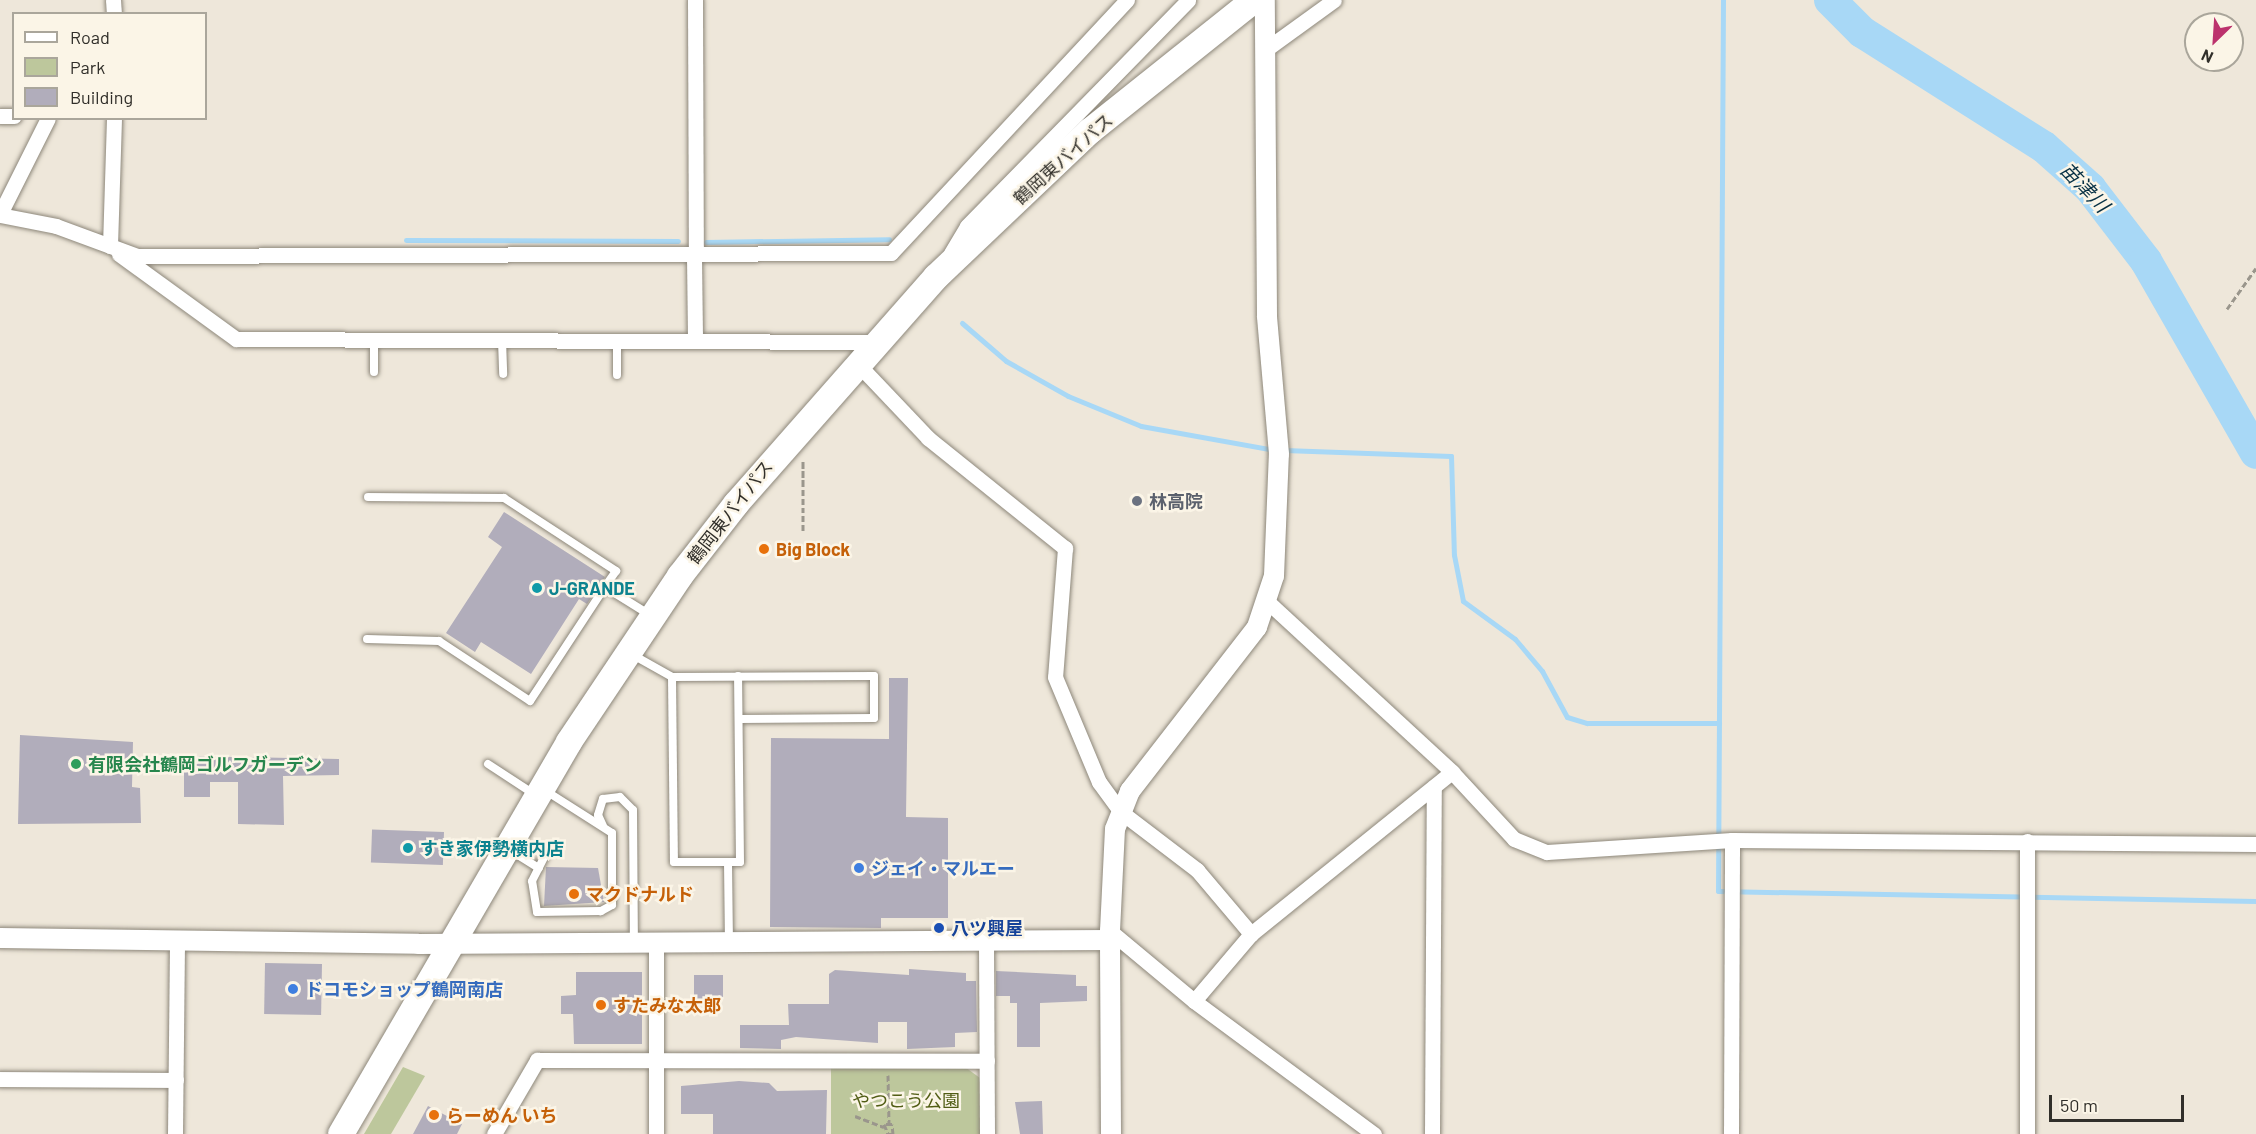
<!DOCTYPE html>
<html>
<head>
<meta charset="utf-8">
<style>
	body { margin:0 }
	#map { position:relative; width:2256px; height:1134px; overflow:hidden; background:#eee7da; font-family:Barlow,"Noto Sans JP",sans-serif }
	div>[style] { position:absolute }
	.green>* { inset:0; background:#bdc79c }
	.stream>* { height:5px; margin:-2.5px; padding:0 2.5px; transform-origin:2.5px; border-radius:2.5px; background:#a8d8f6 }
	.river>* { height:32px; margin:-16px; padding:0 16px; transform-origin:16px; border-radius:16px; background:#a8d8f6 }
	.building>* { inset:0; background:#b1adbb; transform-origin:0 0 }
	.path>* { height:3px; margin-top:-1.5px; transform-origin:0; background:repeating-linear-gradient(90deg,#9a968c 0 6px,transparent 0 9px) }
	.roads { filter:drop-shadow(0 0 2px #8d877a) drop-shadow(0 0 2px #8d877a) }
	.service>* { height:8px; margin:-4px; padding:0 4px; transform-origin:4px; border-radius:4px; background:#fff }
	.minor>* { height:15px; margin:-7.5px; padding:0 7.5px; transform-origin:7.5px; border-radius:7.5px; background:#fff }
	.tertiary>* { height:20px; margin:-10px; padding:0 10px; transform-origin:10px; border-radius:10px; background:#fff }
	.trunk>* { height:26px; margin:-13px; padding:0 13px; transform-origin:13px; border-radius:13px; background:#fff }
	.dots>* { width:16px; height:16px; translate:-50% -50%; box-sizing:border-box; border:3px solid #fbf5e7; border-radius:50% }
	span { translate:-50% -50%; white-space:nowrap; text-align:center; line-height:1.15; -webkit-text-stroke:5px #fbf5e7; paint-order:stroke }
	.street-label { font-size:18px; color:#312f2a }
	.worship-label { font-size:18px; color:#5b616d; font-weight:700 }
	.left { translate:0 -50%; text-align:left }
	.food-label { font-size:18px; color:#c56008; font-weight:700 }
	.culture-label { font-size:18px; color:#0d838f; font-weight:700 }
	.leisure-label { font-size:18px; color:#27864d; font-weight:700 }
	.shop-label { font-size:18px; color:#366cbe; font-weight:700 }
	.transit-label { font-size:18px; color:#164399; font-weight:700 }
	.park-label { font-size:18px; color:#515d15 }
	.water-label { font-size:20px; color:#063044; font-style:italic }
	.legend { position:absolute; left:12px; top:12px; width:195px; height:108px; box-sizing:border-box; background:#fbf5e7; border:2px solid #aaa69b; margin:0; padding:8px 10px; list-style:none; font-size:18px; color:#312f2a }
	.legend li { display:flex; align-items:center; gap:12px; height:30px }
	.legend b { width:30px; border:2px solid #aaa69b }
	.north { position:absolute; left:2184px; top:12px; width:60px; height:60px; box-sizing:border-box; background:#fbf5e7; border:2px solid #aaa69b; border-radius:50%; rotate:205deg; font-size:16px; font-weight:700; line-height:24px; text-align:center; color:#312f2a }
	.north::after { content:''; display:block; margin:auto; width:21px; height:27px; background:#bc326d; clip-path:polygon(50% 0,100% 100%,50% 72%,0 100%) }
	.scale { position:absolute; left:2049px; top:1095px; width:135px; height:27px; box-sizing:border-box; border:3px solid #312f2a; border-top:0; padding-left:8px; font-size:18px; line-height:21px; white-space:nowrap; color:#312f2a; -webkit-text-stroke:4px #fbf5e7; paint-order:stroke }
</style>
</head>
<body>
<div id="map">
	<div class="green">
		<i style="clip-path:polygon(831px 1066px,965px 1067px,980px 1078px,980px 1134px,831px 1134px)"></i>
		<i style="clip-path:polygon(403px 1067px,425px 1076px,391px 1134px,364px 1134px)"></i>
	</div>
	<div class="stream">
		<i style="left:1723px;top:0;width:891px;rotate:90.32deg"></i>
		<i style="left:1718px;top:891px;width:538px;rotate:1.06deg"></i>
		<i style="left:406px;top:240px;width:272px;rotate:0.2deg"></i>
		<i style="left:706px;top:242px;width:183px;rotate:-0.9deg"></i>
		<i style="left:962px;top:323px;width:58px;rotate:40.8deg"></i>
		<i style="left:1006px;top:361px;width:71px;rotate:29.4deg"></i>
		<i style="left:1068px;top:396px;width:79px;rotate:22.3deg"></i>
		<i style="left:1141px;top:426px;width:136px;rotate:10.2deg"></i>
		<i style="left:1284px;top:450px;width:167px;rotate:2.1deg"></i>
		<i style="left:1451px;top:456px;width:99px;rotate:88.3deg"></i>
		<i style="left:1454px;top:555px;width:47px;rotate:78.9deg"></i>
		<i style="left:1463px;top:601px;width:64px;rotate:36.2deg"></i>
		<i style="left:1515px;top:639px;width:42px;rotate:49.8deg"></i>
		<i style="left:1542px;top:671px;width:52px;rotate:61.5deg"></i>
		<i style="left:1567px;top:717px;width:21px;rotate:17deg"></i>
		<i style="left:1587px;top:723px;width:132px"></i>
	</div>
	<div class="river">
		<i style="left:1830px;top:0;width:45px;rotate:45deg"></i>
		<i style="left:1862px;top:32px;width:215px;rotate:32.3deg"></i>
		<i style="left:2044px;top:147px;width:62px;rotate:41.7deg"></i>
		<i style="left:2090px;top:188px;width:92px;rotate:52.5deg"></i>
		<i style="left:2146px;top:261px;width:221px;rotate:60.2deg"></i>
	</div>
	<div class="building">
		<i style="clip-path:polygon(504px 512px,605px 577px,587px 604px,579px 599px,531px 674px,481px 642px,475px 652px,446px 633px,502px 547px,488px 537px)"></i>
		<i style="clip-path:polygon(889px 678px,908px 678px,906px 817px,948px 818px,948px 918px,881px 918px,881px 928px,770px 927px,771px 738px,889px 739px)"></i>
		<i style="clip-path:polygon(20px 735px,133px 742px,132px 787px,140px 788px,141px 823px,18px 824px)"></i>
		<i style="clip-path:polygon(184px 756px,339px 759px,339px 775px,283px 776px,284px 825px,238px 824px,238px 782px,210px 782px,210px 797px,184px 797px)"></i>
		<i style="left:444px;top:832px;width:33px;height:72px;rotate:92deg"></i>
		<i style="clip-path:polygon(546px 867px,598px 868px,604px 902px,544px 906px)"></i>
		<i style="left:265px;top:963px;width:57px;height:51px;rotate:1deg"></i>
		<i style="clip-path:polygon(909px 969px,966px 973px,966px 981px,976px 981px,977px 1032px,955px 1033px,955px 1047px,907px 1049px,907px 1022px,878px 1022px,878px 1043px,796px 1037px,781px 1040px,781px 1049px,740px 1048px,740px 1025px,789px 1025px,788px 1004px,829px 1004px,829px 974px,835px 970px,909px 975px)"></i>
		<i style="clip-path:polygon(996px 971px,1076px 975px,1076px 986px,1087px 986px,1087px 1001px,1040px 1003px,1040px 1047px,1017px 1047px,1017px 1003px,1010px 1003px,1010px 996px,996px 996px)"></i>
		<i style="clip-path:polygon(576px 972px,642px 972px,642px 1044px,574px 1044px,573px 1014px,561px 1014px,561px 996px,576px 995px)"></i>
		<i style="left:694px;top:975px;width:29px;height:25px"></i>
		<i style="clip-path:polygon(739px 1081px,769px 1083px,777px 1091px,827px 1090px,826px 1134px,713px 1134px,713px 1114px,681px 1114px,681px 1086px)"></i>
		<i style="clip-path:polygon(1042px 1101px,1043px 1134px,1020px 1134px,1015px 1102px)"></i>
		<i style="clip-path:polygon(428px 1106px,462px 1124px,457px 1134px,413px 1134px)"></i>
	</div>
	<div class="path">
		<i style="left:2227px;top:309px;width:50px;rotate:-54.7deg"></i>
		<i style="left:803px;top:531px;width:70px;rotate:-90deg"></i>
		<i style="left:888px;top:1075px;width:49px;rotate:88.8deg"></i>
		<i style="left:855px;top:1116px;width:31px;rotate:21deg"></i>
		<i style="left:888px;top:1134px;width:5px"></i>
		<i style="left:893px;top:1134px;width:10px;rotate:-96deg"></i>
		<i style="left:892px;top:1124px;width:8px;rotate:180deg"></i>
		<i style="left:884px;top:1124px;width:11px;rotate:68deg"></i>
	</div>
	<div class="roads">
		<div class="service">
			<i style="left:502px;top:340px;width:34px;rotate:88deg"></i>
			<i style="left:374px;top:372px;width:33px;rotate:-90deg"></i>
			<i style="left:617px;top:375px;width:34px;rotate:-90deg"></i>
			<i style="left:368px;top:497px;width:136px;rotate:0.4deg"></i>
			<i style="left:504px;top:498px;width:134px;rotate:33.1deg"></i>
			<i style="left:616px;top:571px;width:19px;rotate:125deg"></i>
			<i style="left:605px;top:587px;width:53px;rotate:31.9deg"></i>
			<i style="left:367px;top:639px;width:72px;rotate:1.6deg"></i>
			<i style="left:439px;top:641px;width:109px;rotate:33.4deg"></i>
			<i style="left:530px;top:701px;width:136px;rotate:-56.7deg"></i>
			<i style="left:633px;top:655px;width:45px;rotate:29.4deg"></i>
			<i style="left:672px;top:677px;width:202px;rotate:-0.3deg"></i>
			<i style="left:874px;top:676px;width:42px;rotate:90deg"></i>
			<i style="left:874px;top:718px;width:135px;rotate:179.6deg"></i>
			<i style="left:672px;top:677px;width:185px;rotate:89.4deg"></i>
			<i style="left:674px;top:862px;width:66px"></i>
			<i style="left:740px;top:862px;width:186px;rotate:-90.6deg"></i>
			<i style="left:488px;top:764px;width:55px;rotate:33.1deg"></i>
			<i style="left:546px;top:791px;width:78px;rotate:32.5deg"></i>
			<i style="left:612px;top:833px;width:72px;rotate:90deg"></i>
			<i style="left:612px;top:905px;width:13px;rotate:151deg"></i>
			<i style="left:601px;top:911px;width:64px;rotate:179.1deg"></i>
			<i style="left:537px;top:912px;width:31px;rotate:-99deg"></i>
			<i style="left:532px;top:881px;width:35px;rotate:-63deg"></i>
			<i style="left:603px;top:826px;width:12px;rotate:-114deg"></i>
			<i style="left:598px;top:815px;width:17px;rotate:-73deg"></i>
			<i style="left:603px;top:799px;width:17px;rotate:-7deg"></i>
			<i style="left:620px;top:797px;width:18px;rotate:45deg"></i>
			<i style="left:633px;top:810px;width:131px;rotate:89.6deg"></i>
			<i style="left:510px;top:850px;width:34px;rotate:32deg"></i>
			<i style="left:728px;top:862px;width:79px;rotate:89.3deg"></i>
		</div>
		<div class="minor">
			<i style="left:113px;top:0;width:14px;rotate:86deg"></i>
			<i style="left:695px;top:0;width:256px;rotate:89.8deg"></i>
			<i style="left:1265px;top:50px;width:85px;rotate:-35.9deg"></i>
			<i style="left:0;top:116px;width:14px"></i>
			<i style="left:0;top:214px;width:107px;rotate:-63.4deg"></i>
			<i style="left:0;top:215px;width:57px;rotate:11.1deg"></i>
			<i style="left:56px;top:226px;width:86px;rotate:20.3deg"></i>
			<i style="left:137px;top:256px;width:754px;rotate:-0.23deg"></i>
			<i style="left:891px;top:253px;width:346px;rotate:-47deg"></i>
			<i style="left:110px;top:246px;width:128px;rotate:-88.2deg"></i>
			<i style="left:951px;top:253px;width:31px;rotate:-59deg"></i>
			<i style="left:967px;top:226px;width:316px;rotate:-45.6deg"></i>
			<i style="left:119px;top:254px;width:145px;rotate:36deg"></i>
			<i style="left:236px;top:339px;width:638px;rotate:0.27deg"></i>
			<i style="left:694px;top:256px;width:85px;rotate:89.3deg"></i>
			<i style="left:856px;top:362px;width:105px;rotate:46.5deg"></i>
			<i style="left:928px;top:438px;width:176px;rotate:38.8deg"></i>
			<i style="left:1065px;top:548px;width:129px;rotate:94.4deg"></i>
			<i style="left:1055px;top:677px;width:114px;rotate:67.3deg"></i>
			<i style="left:1099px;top:782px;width:37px;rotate:54deg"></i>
			<i style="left:1121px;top:812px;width:96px;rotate:37.3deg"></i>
			<i style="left:1197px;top:870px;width:84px;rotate:49.8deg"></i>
			<i style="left:1268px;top:602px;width:251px;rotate:42.7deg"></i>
			<i style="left:1452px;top:772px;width:91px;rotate:47.2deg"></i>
			<i style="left:1514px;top:839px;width:35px;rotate:22deg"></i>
			<i style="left:1547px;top:852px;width:185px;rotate:-3.7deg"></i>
			<i style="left:1732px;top:840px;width:524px;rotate:0.44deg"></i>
			<i style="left:2027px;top:841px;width:293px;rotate:90deg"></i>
			<i style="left:1110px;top:931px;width:109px;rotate:39.8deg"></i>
			<i style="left:1194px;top:1001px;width:224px;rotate:36.5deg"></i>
			<i style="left:986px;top:941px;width:193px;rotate:89.7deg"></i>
			<i style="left:1194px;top:1001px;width:88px;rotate:-49.6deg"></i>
			<i style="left:1251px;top:934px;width:258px;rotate:-38.9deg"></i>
			<i style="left:0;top:1079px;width:176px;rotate:0.3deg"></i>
			<i style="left:175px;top:1134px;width:194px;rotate:-89.4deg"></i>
			<i style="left:494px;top:1134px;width:86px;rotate:-59.8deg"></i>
			<i style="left:537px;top:1060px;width:450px;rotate:0.1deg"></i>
			<i style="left:656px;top:1134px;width:191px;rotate:-90deg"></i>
			<i style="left:1432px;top:1134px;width:347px;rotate:-89.7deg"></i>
			<i style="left:1731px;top:1134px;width:294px;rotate:-89.8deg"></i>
		</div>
		<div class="tertiary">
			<i style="left:0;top:938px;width:418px;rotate:0.8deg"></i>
			<i style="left:418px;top:944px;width:693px;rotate:-0.33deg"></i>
			<i style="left:1111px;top:1134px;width:203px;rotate:-90.3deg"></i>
			<i style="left:1110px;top:931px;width:102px;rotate:-87.2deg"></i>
			<i style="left:1115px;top:829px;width:41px;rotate:-68.5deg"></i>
			<i style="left:1130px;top:791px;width:207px;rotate:-52.2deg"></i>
			<i style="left:1257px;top:627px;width:54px;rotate:-71.6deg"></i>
			<i style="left:1274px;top:576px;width:122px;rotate:-87.7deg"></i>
			<i style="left:1279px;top:454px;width:139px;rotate:-95deg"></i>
			<i style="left:1267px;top:316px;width:316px;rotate:-90.4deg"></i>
		</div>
		<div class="trunk">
			<i style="left:341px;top:1134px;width:453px;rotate:-59.8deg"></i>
			<i style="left:569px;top:742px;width:200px;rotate:-56.2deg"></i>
			<i style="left:680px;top:576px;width:91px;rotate:-52.1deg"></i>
			<i style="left:736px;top:504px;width:303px;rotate:-48.6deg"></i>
			<i style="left:936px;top:277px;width:212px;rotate:-43.5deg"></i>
			<i style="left:1090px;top:131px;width:210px;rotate:-38.6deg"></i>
		</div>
	</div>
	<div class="dots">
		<i style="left:1137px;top:501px;background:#6b7280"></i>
		<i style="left:764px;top:549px;background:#e8710a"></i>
		<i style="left:537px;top:588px;background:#0f9aa8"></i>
		<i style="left:76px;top:764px;background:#2e9e5b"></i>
		<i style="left:408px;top:848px;background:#0f9aa8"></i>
		<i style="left:859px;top:868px;background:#3f7fe0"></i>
		<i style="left:574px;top:894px;background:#e8710a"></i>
		<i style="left:939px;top:928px;background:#1a4fb4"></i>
		<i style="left:293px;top:989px;background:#3f7fe0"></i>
		<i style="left:601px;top:1005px;background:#e8710a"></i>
		<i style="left:434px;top:1115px;background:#e8710a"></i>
	</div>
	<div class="street-label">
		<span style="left:1063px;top:159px;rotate:-42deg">鶴岡東バイパス</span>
		<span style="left:730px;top:512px;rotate:-52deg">鶴岡東バイパス</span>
	</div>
	<div class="worship-label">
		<span class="left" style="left:1149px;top:501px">林高院</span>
	</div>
	<div class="food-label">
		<span class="left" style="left:776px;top:549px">Big Block</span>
		<span class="left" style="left:586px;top:894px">マクドナルド</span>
		<span class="left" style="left:613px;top:1005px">すたみな太郎</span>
		<span class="left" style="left:446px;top:1115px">らーめん いち</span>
	</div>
	<div class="culture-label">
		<span class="left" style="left:549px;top:588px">J-GRANDE</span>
		<span class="left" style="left:420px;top:848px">すき家伊勢横内店</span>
	</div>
	<div class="leisure-label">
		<span class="left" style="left:88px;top:764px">有限会社鶴岡ゴルフガーデン</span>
	</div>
	<div class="shop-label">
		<span class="left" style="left:871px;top:868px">ジェイ・マルエー</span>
		<span class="left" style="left:305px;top:989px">ドコモショップ鶴岡南店</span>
	</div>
	<div class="transit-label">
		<span class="left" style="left:951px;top:928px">八ツ興屋</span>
	</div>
	<div class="park-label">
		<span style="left:906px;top:1100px">やつこう公園</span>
	</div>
	<div class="water-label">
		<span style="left:2085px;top:187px;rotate:46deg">苗津川</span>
	</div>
	<ul class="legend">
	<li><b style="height:8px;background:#fff"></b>Road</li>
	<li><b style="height:16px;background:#bdc79c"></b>Park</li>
	<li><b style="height:16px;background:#b1adbb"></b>Building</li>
	</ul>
	<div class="north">N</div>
	<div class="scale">50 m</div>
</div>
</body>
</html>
